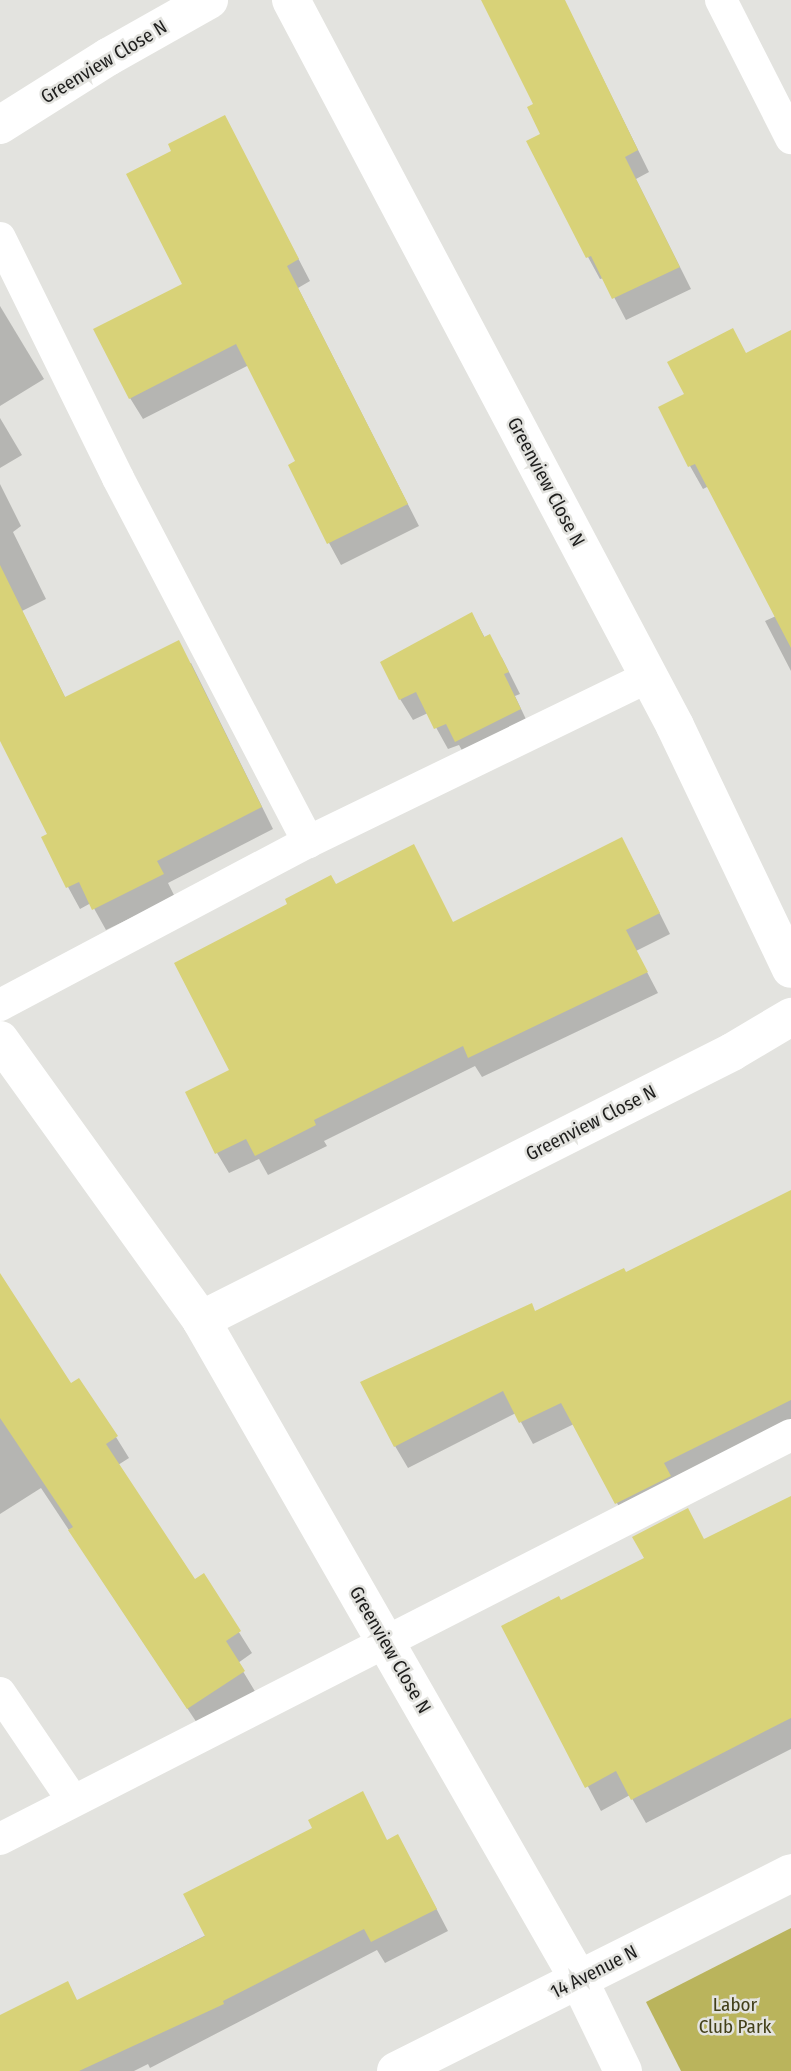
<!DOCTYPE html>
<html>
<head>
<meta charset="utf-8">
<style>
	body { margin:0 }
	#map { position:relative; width:791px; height:2071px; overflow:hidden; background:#e3e3df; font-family:"Fira Sans Condensed",sans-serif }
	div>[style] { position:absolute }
	.green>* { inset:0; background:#bab45c }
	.shadow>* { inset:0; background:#0003 }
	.building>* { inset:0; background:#d8d278 }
	.lane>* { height:32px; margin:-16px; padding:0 16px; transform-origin:16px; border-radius:16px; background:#fff }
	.street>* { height:38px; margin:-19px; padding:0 19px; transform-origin:19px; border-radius:19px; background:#fff }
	span { translate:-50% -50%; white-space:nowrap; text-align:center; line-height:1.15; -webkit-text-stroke:5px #e3e3df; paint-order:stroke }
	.street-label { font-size:19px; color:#1e1e1d }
	.park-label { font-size:19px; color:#423f19 }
</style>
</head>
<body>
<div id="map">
	<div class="green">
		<i style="clip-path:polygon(791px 1928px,791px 2071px,681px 2071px,646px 2002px)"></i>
	</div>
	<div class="shadow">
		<i style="clip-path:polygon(483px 0,564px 0,649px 172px,636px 179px,691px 289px,626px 320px,604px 278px,600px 279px,588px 257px,543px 135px,535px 105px)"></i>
		<i style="clip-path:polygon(236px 139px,310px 281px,298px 288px,419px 526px,341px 565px,329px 543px,298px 462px,249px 365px,143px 419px,130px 398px,185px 285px)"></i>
		<i style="clip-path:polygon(0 306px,44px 379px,0 406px)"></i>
		<i style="clip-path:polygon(791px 332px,791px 671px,765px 621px,776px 616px,709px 486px,703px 489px,690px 466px,686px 395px,747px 354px)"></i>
		<i style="clip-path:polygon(0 418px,22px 455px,0 468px)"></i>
		<i style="clip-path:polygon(0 484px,21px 526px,13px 532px,46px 599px,22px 611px,66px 699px,191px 663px,273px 829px,168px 883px,175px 897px,106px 930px,91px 903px,80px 909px,68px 887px,43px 838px,50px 835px,0 717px)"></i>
		<i style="clip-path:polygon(472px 614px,485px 638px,502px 658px,520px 694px,515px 696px,532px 732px,469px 763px,459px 745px,448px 749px,428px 713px,413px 720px,400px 699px)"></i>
		<i style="clip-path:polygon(633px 860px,670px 934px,636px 951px,658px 993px,482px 1077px,475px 1066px,324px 1141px,327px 1146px,268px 1175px,259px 1159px,229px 1173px,217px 1153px,231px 1071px,336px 886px,453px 923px)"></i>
		<i style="clip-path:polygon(791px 1191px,791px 1430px,629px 1525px,574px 1424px,533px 1444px,516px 1413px,408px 1468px,395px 1446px,535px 1313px,625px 1274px)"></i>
		<i style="clip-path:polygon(0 1276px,71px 1386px,116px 1437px,129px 1458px,118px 1465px,194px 1581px,203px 1575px,252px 1653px,238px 1663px,256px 1693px,201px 1729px,41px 1488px,0 1514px)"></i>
		<i style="clip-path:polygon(791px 1498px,791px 1749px,646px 1823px,630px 1795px,601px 1811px,503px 1627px,704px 1541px)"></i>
		<i style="clip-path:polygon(388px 1842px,410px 1858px,448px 1931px,385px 1963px,377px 1950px,150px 2068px,148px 2064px,134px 2071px,0 2071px,0 2017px,77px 2001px)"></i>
	</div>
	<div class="building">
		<i style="clip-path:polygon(481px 0,565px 0,638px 150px,625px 157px,680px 267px,612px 299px,591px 256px,586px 258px,526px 141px,540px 134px,527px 107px,533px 104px)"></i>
		<i style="clip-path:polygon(225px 115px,299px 259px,287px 266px,408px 504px,327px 544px,288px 465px,295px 461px,236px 344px,129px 399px,93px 329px,182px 284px,126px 174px,171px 151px,168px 144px)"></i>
		<i style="clip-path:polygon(733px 328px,746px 353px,791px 330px,791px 648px,695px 464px,688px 467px,658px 407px,684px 394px,667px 362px)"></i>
		<i style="clip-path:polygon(0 565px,65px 697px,179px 640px,262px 807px,157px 861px,164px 874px,92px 910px,79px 882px,66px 888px,41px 837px,47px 834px,0 741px)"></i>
		<i style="clip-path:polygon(472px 612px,484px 637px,490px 634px,509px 672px,504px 674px,521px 709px,455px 742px,446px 724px,434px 729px,416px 692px,399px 700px,380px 662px)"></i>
		<i style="clip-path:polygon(622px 837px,660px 913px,626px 930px,648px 972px,468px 1058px,463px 1046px,314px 1120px,316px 1125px,255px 1156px,246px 1139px,215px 1154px,185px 1092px,229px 1070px,174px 963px,287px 904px,285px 899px,331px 875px,336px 884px,414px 844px,453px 922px)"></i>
		<i style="clip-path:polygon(791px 1190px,791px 1400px,664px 1463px,671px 1476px,615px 1504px,561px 1403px,519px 1423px,503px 1391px,394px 1447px,360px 1382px,532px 1303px,535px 1311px,624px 1268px,626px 1272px)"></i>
		<i style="clip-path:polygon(0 1273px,71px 1383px,79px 1378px,118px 1436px,106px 1444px,195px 1579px,204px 1573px,241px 1631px,226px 1641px,245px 1671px,187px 1709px,68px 1530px,73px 1527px,0 1418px)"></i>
		<i style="clip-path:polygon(791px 1496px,791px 1718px,631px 1800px,616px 1771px,585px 1788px,501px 1626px,559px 1596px,561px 1600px,644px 1558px,632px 1537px,688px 1508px,704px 1539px)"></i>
		<i style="clip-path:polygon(363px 1791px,387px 1840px,398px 1834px,437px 1909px,371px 1942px,364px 1929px,223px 2001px,224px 2004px,79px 2071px,0 2071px,0 2015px,68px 1981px,77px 2000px,205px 1936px,183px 1894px,312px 1828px,308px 1820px)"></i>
	</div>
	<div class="lane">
		<i style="left:721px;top:0;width:155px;rotate:63.1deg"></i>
		<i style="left:0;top:238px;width:267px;rotate:63.8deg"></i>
		<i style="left:118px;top:478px;width:411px;rotate:62.4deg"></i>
		<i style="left:308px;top:842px;width:378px;rotate:-25.9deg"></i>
		<i style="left:0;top:1005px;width:348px;rotate:-27.9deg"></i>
		<i style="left:0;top:1693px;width:130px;rotate:55.9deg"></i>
		<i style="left:0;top:1839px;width:888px;rotate:-27.06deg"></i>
	</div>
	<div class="street">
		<i style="left:291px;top:0;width:821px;rotate:62.12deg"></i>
		<i style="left:675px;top:726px;width:269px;rotate:64.5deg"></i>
		<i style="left:0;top:125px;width:128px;rotate:-32.2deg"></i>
		<i style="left:108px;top:57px;width:116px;rotate:-29.4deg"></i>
		<i style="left:0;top:1040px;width:345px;rotate:54.3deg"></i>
		<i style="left:201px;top:1320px;width:761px;rotate:60.2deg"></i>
		<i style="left:579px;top:1980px;width:101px;rotate:64.2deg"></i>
		<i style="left:201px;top:1320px;width:595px;rotate:-26.78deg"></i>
		<i style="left:732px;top:1052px;width:69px;rotate:-30.7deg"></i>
		<i style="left:396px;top:2071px;width:442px;rotate:-26.6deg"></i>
	</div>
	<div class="street-label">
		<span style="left:104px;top:62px;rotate:-31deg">Greenview Close N</span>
		<span style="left:546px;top:482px;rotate:62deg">Greenview Close N</span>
		<span style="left:591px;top:1123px;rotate:-27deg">Greenview Close N</span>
		<span style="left:390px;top:1650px;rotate:60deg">Greenview Close N</span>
		<span style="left:594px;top:1972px;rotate:-27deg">14 Avenue N</span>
	</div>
	<div class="park-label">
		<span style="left:735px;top:2016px">Labor<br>Club Park</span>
	</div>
</div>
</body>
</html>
